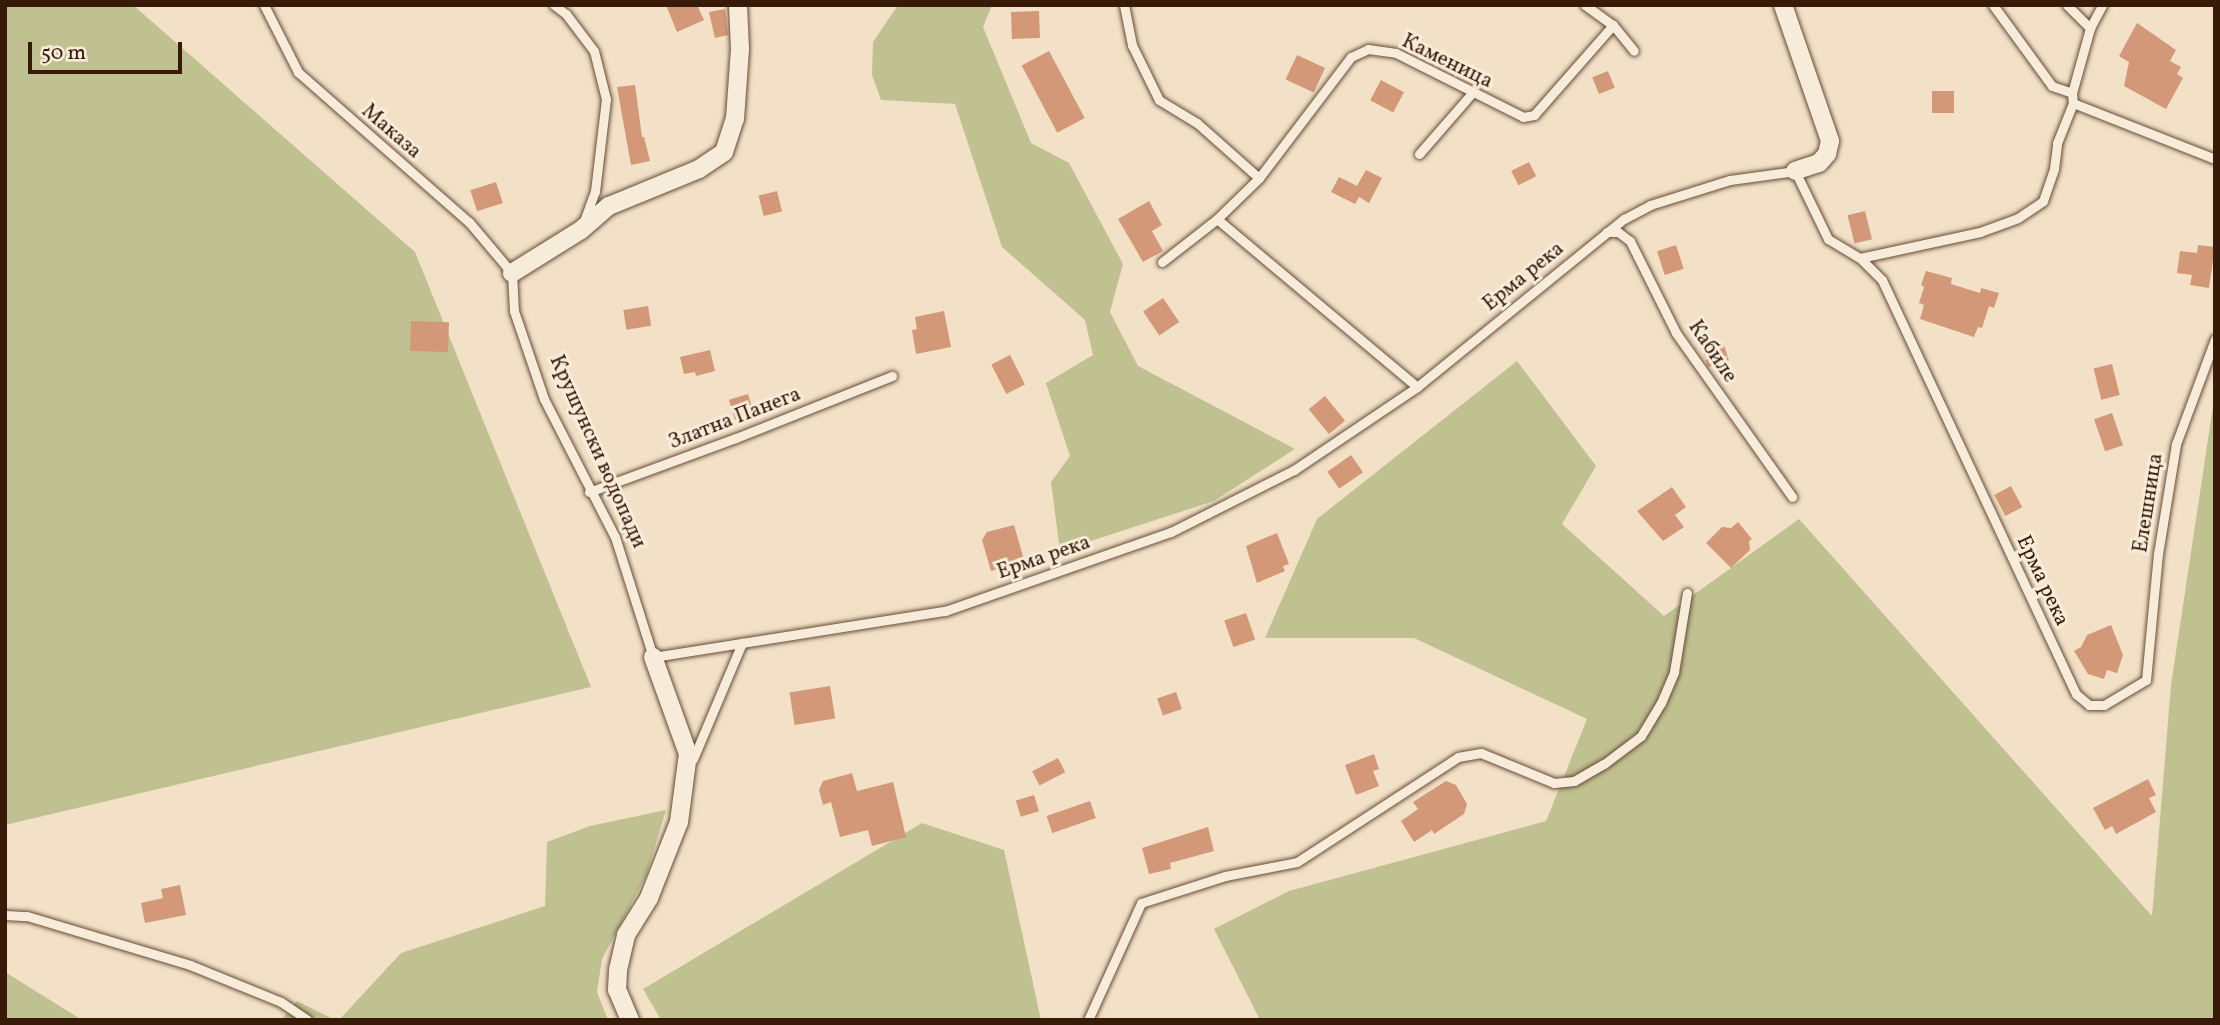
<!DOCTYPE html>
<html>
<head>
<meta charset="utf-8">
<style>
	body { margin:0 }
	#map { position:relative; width:2220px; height:1025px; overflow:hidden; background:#f2e1c6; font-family:Vollkorn,serif }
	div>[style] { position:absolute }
	.green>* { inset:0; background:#c0c191 }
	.building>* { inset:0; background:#d39878; transform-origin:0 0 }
	.roads { filter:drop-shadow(0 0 2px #664c38) drop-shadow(0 0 2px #664c38) }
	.service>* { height:9px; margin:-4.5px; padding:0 4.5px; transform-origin:4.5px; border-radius:4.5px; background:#f7ecda }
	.minor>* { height:18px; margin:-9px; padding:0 9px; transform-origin:9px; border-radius:9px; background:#f7ecda }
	span { translate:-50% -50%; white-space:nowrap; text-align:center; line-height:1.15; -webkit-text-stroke:6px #f7ecda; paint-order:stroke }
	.street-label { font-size:21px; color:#381a08 }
	.frame { position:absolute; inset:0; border:7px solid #381a08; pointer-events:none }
	.scale { position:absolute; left:28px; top:42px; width:154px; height:32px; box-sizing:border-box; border:4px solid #381a08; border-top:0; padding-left:9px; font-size:21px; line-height:24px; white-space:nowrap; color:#381a08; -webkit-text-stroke:5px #f7ecda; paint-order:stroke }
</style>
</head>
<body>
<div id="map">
	<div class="green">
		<i style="clip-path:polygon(5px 5px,133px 5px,415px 252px,591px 687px,5px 825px)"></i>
		<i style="clip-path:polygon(898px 5px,992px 5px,983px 27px,1031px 143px,1069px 163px,1123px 264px,1110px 312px,1138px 366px,1295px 449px,1214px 501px,1060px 551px,1051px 482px,1070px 456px,1046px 383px,1093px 355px,1085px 320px,1002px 247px,955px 104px,881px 100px,872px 75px,873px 42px)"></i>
		<i style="clip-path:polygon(1517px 361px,1596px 466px,1562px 524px,1664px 616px,1799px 519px,2152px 916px,2171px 685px,2215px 393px,2215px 1020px,1260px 1020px,1214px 929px,1289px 891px,1546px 821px,1587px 719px,1414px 638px,1265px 638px,1317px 519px)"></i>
		<i style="clip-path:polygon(666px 810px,646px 876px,602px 959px,597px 992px,608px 1020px,339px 1020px,401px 953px,545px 906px,547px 842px,590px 826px)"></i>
		<i style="clip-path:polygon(922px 823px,1004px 850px,1041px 1020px,661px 1020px,643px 989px)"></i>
		<i style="clip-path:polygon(5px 972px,82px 1020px,5px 1020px)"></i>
		<i style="clip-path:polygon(297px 1001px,335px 1020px,281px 1020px)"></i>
	</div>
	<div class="building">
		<i style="clip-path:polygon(666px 5px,697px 5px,704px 20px,677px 32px)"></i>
		<i style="clip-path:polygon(725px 9px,728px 35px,715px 38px,709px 12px)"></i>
		<i style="left:1039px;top:11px;width:27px;height:28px;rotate:88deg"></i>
		<i style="clip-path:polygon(2137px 23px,2176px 50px,2170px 61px,2181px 67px,2177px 74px,2183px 78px,2166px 109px,2124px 86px,2129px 62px,2119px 56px)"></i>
		<i style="left:1049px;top:51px;width:76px;height:31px;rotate:62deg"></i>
		<i style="left:1297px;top:55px;width:31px;height:27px;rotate:25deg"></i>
		<i style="left:1608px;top:71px;width:18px;height:17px;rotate:68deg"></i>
		<i style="left:1381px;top:80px;width:26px;height:23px;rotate:28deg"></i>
		<i style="clip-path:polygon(635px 85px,642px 137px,644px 137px,650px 161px,631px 165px,617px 87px)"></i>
		<i style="left:1932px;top:91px;width:22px;height:22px"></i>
		<i style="left:1529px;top:162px;width:16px;height:20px;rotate:63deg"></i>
		<i style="clip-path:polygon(1366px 170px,1382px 178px,1369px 203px,1359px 197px,1355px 204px,1331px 192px,1339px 177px,1357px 186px)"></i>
		<i style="left:496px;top:182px;width:22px;height:27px;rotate:72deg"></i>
		<i style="left:777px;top:191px;width:21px;height:19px;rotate:76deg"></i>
		<i style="clip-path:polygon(1149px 201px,1162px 225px,1152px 231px,1163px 251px,1143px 262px,1118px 219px)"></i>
		<i style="left:1865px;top:211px;width:29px;height:18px;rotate:76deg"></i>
		<i style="left:1676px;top:245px;width:25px;height:20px;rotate:72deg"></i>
		<i style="clip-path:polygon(2198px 245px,2215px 247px,2209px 288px,2190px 285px,2192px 275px,2177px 273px,2180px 251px,2197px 253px)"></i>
		<i style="clip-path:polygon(1926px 271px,1952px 278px,1951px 284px,1980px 293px,1981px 288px,1999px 293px,1994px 308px,1989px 306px,1982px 328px,1978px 327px,1974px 337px,1920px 319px,1924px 305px,1919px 303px,1924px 287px,1921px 285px)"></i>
		<i style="left:1163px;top:298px;width:29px;height:24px;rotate:56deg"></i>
		<i style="left:648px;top:306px;width:20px;height:25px;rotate:81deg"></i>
		<i style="clip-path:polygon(944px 311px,951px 347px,916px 354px,912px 330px,917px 329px,915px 317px)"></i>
		<i style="left:411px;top:321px;width:38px;height:30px;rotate:2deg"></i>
		<i style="left:1724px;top:345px;width:16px;height:22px;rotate:72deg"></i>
		<i style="clip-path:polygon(710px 350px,715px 371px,696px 376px,695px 372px,684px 374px,680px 357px)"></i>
		<i style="left:1010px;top:355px;width:33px;height:21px;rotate:63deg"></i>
		<i style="left:2112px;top:364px;width:32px;height:19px;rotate:76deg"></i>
		<i style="left:748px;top:394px;width:21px;height:20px;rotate:73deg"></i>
		<i style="left:1325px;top:396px;width:32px;height:21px;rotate:51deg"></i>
		<i style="left:2112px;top:413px;width:34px;height:19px;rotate:71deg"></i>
		<i style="left:1351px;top:455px;width:21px;height:29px;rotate:55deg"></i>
		<i style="left:2011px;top:486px;width:24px;height:19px;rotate:62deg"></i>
		<i style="clip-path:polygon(1672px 487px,1686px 507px,1675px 515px,1684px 527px,1663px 541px,1637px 511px)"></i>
		<i style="clip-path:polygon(1738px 522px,1752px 539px,1749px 541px,1750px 550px,1731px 568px,1706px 543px,1722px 527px,1731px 528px)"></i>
		<i style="clip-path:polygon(1014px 525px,1027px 570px,1006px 576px,1004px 567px,991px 571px,982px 540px,987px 532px)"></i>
		<i style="clip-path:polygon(1277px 533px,1289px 564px,1283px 566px,1285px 571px,1257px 583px,1246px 546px)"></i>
		<i style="left:1246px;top:613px;width:28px;height:23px;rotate:71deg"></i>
		<i style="clip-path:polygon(2111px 625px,2123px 655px,2117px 673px,2107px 670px,2104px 679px,2088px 674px,2074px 651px,2081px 647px,2087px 635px)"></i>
		<i style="left:830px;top:686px;width:33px;height:41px;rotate:81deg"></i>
		<i style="left:1176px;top:692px;width:18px;height:20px;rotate:71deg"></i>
		<i style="clip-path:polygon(1374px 754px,1379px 769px,1373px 771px,1379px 786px,1356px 795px,1345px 765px)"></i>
		<i style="left:1058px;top:758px;width:16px;height:29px;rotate:63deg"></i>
		<i style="clip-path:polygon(852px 773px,857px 791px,893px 782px,906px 837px,872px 846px,868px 830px,840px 837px,831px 802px,823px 805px,819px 790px,823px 781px)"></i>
		<i style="clip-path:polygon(2148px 779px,2156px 795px,2149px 798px,2156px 812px,2116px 834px,2112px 826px,2105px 830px,2093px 808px)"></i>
		<i style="clip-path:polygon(1446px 781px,1456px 785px,1467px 804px,1464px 814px,1434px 834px,1432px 830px,1414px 842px,1401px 821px,1418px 809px,1413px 802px)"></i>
		<i style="left:1034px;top:795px;width:17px;height:19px;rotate:73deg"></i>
		<i style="left:1090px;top:801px;width:18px;height:46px;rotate:71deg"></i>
		<i style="clip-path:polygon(1208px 827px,1214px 851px,1170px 863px,1171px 869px,1149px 874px,1142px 848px)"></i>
		<i style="clip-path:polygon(180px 885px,186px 915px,145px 923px,141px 903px,163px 898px,161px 889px)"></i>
	</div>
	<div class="roads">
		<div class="service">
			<i style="left:264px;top:5px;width:75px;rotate:63.1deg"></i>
			<i style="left:298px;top:72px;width:227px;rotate:41.3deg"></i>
			<i style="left:469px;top:222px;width:67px;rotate:49.9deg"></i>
			<i style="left:512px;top:273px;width:38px;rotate:87deg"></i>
			<i style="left:514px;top:311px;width:93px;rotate:71.2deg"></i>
			<i style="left:544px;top:399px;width:155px;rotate:62.8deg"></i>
			<i style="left:615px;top:537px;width:126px;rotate:72.4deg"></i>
			<i style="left:653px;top:657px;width:296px;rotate:-9deg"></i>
			<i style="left:945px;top:611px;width:239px;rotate:-19.3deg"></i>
			<i style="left:1171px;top:532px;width:138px;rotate:-26.8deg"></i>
			<i style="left:1294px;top:470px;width:148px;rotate:-34deg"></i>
			<i style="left:1417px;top:387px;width:267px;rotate:-39.1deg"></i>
			<i style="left:1624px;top:219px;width:30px;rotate:-28deg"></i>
			<i style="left:1650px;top:205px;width:84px;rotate:-17.4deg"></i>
			<i style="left:1730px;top:180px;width:66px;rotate:-7.9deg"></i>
			<i style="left:1795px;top:171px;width:76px;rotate:64.1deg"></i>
			<i style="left:1828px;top:239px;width:37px;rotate:31deg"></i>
			<i style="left:1860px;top:258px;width:31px;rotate:45deg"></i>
			<i style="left:1882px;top:280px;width:457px;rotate:64.9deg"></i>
			<i style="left:2076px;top:694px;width:17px;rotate:40deg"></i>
			<i style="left:2089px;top:705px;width:15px"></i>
			<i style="left:2104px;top:705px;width:49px;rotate:-30.8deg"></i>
			<i style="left:2146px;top:680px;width:127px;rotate:-84.6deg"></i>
			<i style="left:2158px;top:554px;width:111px;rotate:-80.7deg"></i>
			<i style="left:2176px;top:444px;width:112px;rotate:-69.6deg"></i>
			<i style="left:554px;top:5px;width:15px;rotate:37deg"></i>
			<i style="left:566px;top:14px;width:46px;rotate:52.9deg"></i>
			<i style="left:594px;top:51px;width:49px;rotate:76deg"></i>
			<i style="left:606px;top:99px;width:93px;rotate:96.8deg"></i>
			<i style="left:595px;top:191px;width:33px;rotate:110deg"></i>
			<i style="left:1124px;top:5px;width:41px;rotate:78.7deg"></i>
			<i style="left:1132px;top:45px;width:61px;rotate:63.9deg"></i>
			<i style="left:1159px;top:100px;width:44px;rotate:31.2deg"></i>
			<i style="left:1197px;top:123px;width:83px;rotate:41.6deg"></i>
			<i style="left:1585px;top:5px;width:34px;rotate:36deg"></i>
			<i style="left:1613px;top:25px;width:33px;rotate:51deg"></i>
			<i style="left:1993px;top:5px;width:100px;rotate:53.9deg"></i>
			<i style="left:2052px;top:86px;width:21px;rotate:19deg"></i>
			<i style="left:2067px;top:5px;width:33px;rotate:45deg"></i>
			<i style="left:2073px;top:103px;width:153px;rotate:21.5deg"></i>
			<i style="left:1419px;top:154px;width:81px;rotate:-49deg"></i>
			<i style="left:1217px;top:219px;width:59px;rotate:-44.3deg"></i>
			<i style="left:1259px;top:178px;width:152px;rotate:-52.8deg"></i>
			<i style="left:1351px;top:57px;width:19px;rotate:-25deg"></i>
			<i style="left:1368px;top:49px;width:28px;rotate:8deg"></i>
			<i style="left:1396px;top:53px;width:142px;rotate:26.7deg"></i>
			<i style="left:1523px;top:117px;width:11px;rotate:-10deg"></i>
			<i style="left:1534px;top:115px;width:120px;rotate:-48.7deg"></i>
			<i style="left:1607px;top:232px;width:11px"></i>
			<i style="left:1618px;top:232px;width:15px;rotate:37deg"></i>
			<i style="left:1630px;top:241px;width:103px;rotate:63.4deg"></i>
			<i style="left:1676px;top:333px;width:201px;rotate:54.7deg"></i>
			<i style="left:1860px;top:258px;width:123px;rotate:-12.2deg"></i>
			<i style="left:1980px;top:232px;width:40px;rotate:-20.2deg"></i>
			<i style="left:2018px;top:218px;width:30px;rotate:-34deg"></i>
			<i style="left:2043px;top:201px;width:34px;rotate:-71deg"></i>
			<i style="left:2054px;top:169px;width:26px;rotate:-83deg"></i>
			<i style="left:2057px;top:143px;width:43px;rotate:-68.2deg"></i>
			<i style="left:2073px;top:103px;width:10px;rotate:-96deg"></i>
			<i style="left:2072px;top:93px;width:67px;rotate:-74.5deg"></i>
			<i style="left:2090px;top:28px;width:26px;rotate:-62deg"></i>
			<i style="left:1162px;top:262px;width:70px;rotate:-38deg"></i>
			<i style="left:1217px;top:219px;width:261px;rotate:40deg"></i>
			<i style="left:589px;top:492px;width:157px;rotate:-20.2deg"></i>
			<i style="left:736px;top:438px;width:168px;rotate:-21.7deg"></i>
			<i style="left:693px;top:759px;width:126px;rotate:-67.1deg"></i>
			<i style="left:5px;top:915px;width:22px;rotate:3deg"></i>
			<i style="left:27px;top:916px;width:170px;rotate:16.7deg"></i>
			<i style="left:190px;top:965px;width:98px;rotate:22.1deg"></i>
			<i style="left:281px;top:1002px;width:32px;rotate:34deg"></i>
			<i style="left:1088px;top:1020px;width:128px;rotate:-65.6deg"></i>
			<i style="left:1141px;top:903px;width:88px;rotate:-17.8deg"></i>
			<i style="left:1225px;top:876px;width:73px;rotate:-11deg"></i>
			<i style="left:1297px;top:862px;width:192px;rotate:-33.1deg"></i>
			<i style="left:1458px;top:757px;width:23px;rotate:-10deg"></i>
			<i style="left:1481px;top:753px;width:79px;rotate:22.3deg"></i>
			<i style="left:1554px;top:783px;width:20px;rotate:-6deg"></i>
			<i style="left:1574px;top:781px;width:34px;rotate:-30deg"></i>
			<i style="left:1604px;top:764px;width:46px;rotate:-37.1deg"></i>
			<i style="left:1641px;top:736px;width:39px;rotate:-59deg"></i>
			<i style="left:1661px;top:703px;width:34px;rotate:-67deg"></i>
			<i style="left:1674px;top:672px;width:80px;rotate:-80.7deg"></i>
		</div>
		<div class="minor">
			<i style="left:1783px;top:5px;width:144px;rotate:70.9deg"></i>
			<i style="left:1830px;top:141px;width:13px;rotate:103deg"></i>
			<i style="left:1827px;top:154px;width:12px;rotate:132deg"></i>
			<i style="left:1819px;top:163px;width:25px;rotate:162deg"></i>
			<i style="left:512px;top:273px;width:81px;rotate:-31.9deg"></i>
			<i style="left:581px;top:230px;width:37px;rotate:-41deg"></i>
			<i style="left:609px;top:206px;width:97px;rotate:-22.3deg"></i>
			<i style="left:699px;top:169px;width:30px;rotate:-34deg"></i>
			<i style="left:724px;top:152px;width:35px;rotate:-72deg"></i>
			<i style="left:735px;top:119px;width:70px;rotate:-85.9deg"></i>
			<i style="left:740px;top:49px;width:44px;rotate:-92.6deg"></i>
			<i style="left:630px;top:1020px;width:33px;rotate:-113deg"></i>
			<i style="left:617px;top:990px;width:20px;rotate:-87deg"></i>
			<i style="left:618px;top:970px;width:36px;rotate:-77deg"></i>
			<i style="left:626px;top:935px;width:44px;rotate:-58.1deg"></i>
			<i style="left:649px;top:898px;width:82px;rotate:-68.5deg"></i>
			<i style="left:679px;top:822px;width:69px;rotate:-82.5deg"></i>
			<i style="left:688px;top:754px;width:103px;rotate:-109.8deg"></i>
		</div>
	</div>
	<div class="street-label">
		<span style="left:1447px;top:62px;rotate:26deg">Каменица</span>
		<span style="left:391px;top:132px;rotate:41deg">Маказа</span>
		<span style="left:1524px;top:277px;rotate:-39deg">Ерма река</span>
		<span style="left:1712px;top:352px;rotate:56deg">Кабиле</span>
		<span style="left:735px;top:419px;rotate:-21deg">Златна Панега</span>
		<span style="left:597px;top:452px;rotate:66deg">Крушунски водопади</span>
		<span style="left:2149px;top:503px;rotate:-81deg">Елешница</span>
		<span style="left:1044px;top:558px;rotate:-19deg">Ерма река</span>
		<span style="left:2042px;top:581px;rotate:65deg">Ерма река</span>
	</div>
	<div class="frame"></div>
	<div class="scale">50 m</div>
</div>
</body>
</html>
